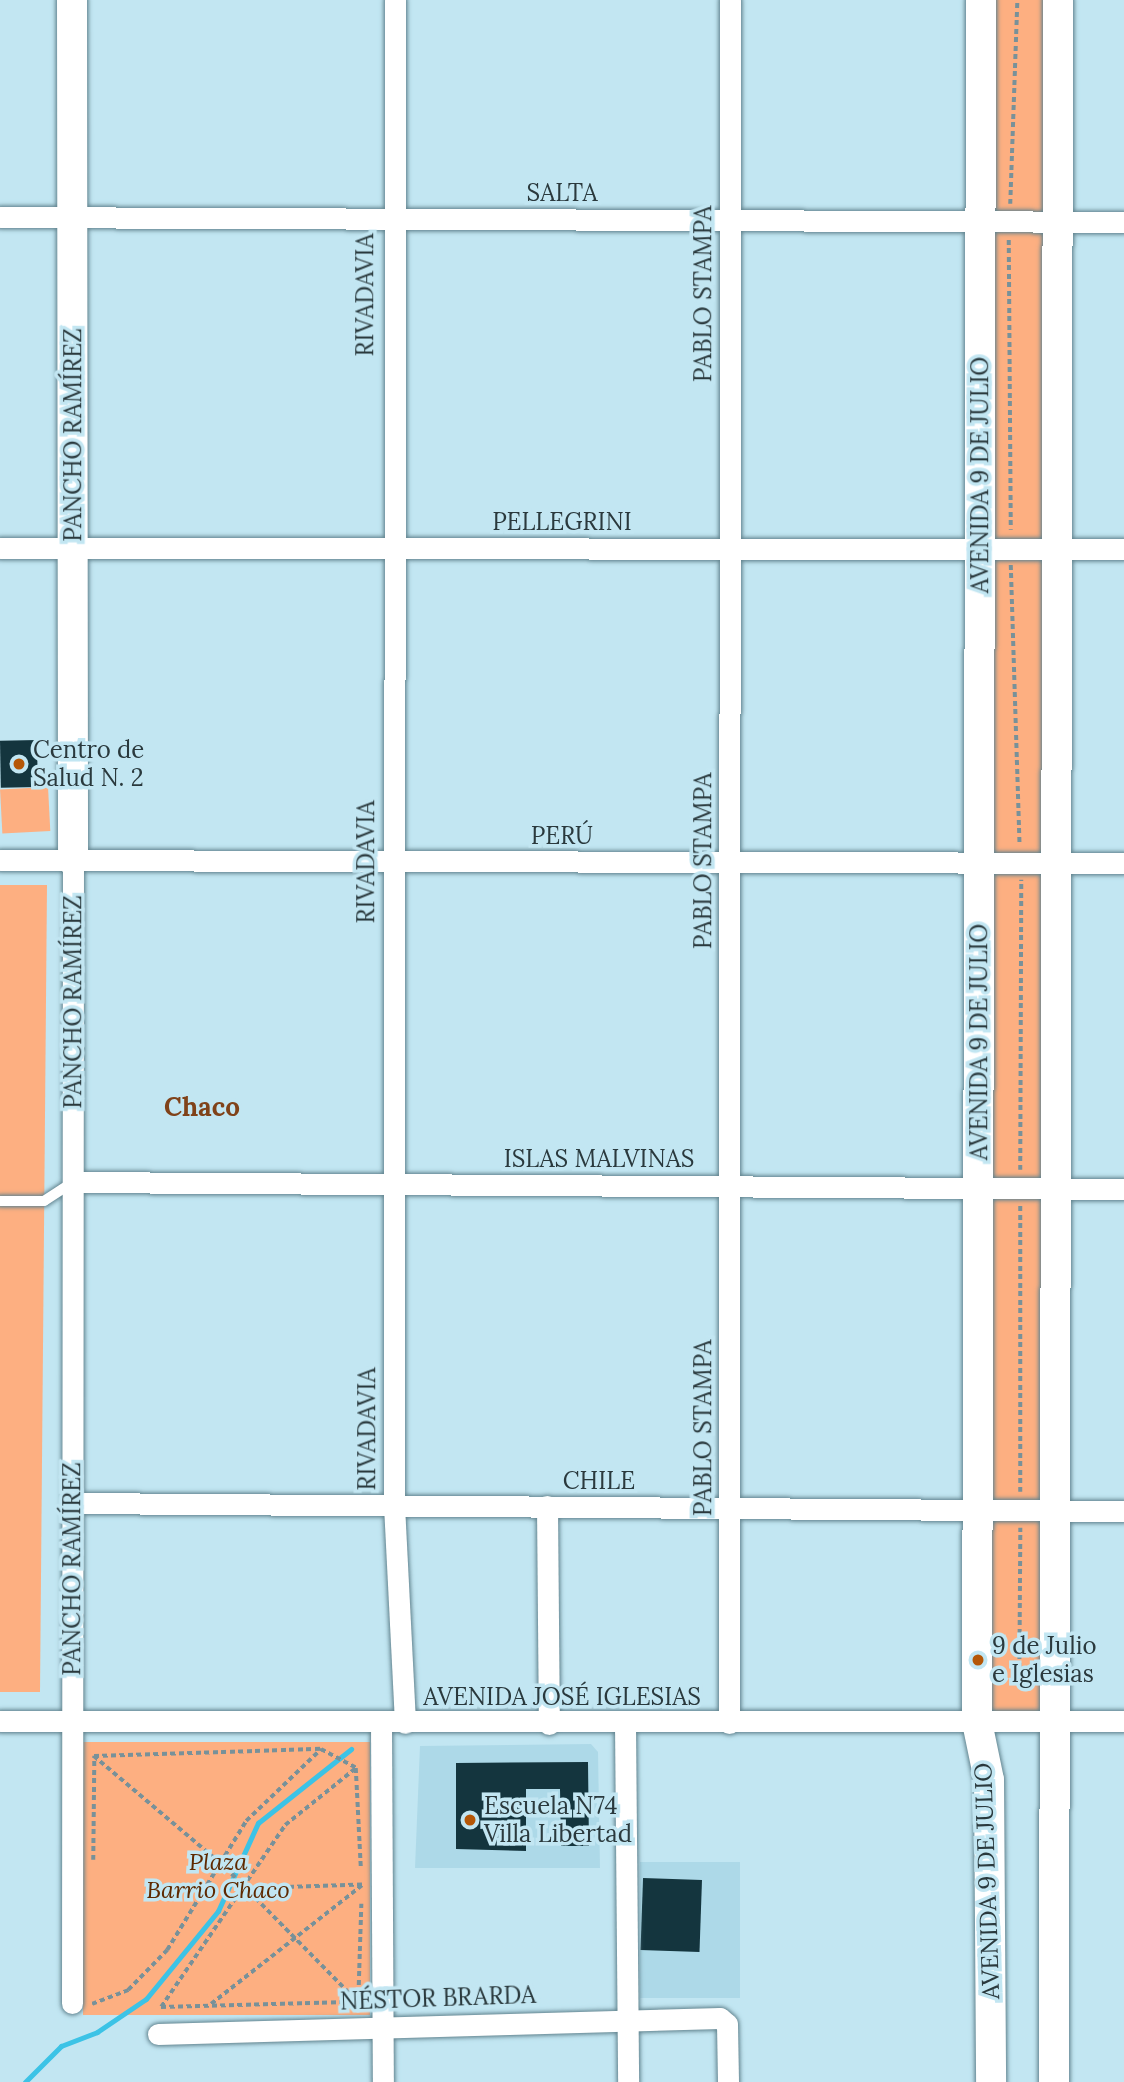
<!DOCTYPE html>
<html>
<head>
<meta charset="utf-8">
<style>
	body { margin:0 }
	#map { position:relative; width:1124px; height:2082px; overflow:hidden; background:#c2e6f2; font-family:Lora,serif }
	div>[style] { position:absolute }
	.built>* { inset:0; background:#add9e8; transform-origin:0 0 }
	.green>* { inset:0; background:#fdaf81; transform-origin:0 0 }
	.stream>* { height:5px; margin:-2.5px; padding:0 2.5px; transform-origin:2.5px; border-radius:2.5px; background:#3cc3e6 }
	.building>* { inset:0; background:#14353e; transform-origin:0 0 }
	.path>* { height:3.5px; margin-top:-1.75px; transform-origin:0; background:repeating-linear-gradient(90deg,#789199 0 5px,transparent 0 8.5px) }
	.roads { filter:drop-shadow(0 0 2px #62848f) drop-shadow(0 0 2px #62848f) }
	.lane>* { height:10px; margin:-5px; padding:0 5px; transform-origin:5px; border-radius:5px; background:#fff }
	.street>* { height:21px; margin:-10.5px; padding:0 10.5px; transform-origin:10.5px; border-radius:10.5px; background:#fff }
	.secondary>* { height:30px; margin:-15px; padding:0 15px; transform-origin:15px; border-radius:15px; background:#fff }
	.dots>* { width:19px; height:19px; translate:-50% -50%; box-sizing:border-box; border:4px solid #c2e6f2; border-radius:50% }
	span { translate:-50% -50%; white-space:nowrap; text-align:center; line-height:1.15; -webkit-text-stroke:7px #c2e6f2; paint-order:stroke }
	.street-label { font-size:24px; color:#2a393d }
	.poi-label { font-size:24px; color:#2a393d }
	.left { translate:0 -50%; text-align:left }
	.park-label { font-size:24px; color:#5e2900; font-style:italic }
	.neighbourhood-label { font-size:26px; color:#804219; font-weight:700 }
</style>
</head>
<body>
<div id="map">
	<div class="built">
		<i style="clip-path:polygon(591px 1744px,598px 1752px,600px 1868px,415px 1868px,420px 1746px)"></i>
		<i style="left:740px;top:1862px;width:136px;height:100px;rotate:90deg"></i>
	</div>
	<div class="green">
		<i style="left:990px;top:0;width:58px;height:212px"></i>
		<i style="left:1052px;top:226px;width:316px;height:64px;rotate:90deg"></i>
		<i style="left:987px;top:555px;width:62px;height:300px"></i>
		<i style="left:48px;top:787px;width:44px;height:48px;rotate:87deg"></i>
		<i style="left:1049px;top:870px;width:310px;height:62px;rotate:90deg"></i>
		<i style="clip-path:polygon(0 885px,47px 885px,40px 1692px,0 1692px)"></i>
		<i style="left:1048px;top:1195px;width:306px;height:62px;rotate:90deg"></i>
		<i style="left:987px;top:1519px;width:60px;height:192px;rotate:1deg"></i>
		<i style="left:83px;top:1742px;width:287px;height:273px"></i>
	</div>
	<div class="stream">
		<i style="left:25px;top:2082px;width:51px;rotate:-45deg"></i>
		<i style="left:61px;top:2046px;width:39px;rotate:-21deg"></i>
		<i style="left:97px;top:2032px;width:59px;rotate:-34deg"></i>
		<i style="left:146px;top:1999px;width:114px;rotate:-50.7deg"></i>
		<i style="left:218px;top:1911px;width:97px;rotate:-65.6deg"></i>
		<i style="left:258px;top:1823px;width:119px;rotate:-38.5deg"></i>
	</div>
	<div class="building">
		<i style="left:37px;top:740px;width:47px;height:37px;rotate:89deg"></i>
		<i style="clip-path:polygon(588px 1762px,589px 1846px,561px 1846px,560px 1789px,526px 1789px,526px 1851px,456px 1849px,456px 1763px)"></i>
		<i style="left:702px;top:1880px;width:72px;height:59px;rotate:92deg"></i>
	</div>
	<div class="path">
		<i style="left:1010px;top:204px;width:204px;rotate:-88deg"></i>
		<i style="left:1009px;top:240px;width:290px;rotate:89.6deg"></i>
		<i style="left:1011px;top:565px;width:280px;rotate:88.2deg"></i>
		<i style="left:1020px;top:1170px;width:290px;rotate:-89.8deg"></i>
		<i style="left:1020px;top:1492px;width:286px;rotate:-90deg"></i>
		<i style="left:1019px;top:1685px;width:157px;rotate:-89.6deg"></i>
		<i style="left:94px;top:1756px;width:173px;rotate:40.3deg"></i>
		<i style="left:226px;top:1868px;width:188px;rotate:45.4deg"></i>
		<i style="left:93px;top:1860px;width:104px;rotate:-89.4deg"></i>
		<i style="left:94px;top:1756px;width:227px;rotate:-1.8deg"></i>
		<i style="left:321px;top:1749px;width:40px;rotate:28deg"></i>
		<i style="left:356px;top:1768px;width:100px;rotate:87.1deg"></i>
		<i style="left:92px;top:2004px;width:39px;rotate:-21deg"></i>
		<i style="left:128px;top:1990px;width:56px;rotate:-45.7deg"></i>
		<i style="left:167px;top:1950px;width:151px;rotate:-58.5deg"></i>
		<i style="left:246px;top:1821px;width:104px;rotate:-43.8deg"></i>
		<i style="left:211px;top:2004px;width:192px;rotate:-38.2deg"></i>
		<i style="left:362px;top:1885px;width:118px;rotate:178.1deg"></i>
		<i style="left:161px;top:2007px;width:197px;rotate:-1.5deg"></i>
		<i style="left:358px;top:2002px;width:98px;rotate:-88.2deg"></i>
		<i style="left:161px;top:2007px;width:220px;rotate:-55.7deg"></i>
		<i style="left:285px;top:1825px;width:91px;rotate:-38.8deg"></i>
	</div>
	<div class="roads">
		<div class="lane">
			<i style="left:0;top:1201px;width:44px"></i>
			<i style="left:44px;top:1201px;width:33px;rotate:-33deg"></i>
		</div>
		<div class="street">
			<i style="left:395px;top:0;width:1505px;rotate:90.04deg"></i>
			<i style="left:394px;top:1505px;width:218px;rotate:87.1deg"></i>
			<i style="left:0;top:217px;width:1124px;rotate:0.25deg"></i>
			<i style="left:0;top:548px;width:1124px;rotate:0.05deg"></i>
			<i style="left:0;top:860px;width:1124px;rotate:0.15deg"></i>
			<i style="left:73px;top:1182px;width:1051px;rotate:0.38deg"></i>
			<i style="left:73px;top:1503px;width:1051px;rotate:0.44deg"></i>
			<i style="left:547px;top:1506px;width:218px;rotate:89.5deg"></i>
			<i style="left:0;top:1721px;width:1124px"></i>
			<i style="left:381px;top:1723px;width:359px;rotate:89.7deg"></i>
			<i style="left:625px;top:1723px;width:359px;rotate:89.5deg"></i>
			<i style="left:729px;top:1723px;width:1723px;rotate:-89.97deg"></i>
			<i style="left:72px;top:2003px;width:1142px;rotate:-89.95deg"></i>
			<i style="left:158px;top:2034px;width:562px;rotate:-1.63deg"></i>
			<i style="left:720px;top:2018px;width:9px;rotate:41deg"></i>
			<i style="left:727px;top:2024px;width:58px;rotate:89deg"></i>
		</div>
		<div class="secondary">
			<i style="left:72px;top:0;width:861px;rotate:89.93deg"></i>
			<i style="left:981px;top:0;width:1722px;rotate:90.13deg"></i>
			<i style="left:977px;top:1722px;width:59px;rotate:78.3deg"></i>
			<i style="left:989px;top:1780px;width:302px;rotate:89.6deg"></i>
			<i style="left:1054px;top:2082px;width:2082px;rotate:-89.89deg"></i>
		</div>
	</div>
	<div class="dots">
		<i style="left:19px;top:764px;background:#b55707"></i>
		<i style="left:978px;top:1660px;background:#b55707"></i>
		<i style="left:470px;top:1820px;background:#b55707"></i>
	</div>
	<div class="street-label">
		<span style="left:562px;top:193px">SALTA</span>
		<span style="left:703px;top:294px;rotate:-90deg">PABLO STAMPA</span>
		<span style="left:365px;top:295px;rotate:-90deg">RIVADAVIA</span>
		<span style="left:73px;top:435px;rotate:-90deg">PANCHO RAMÍREZ</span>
		<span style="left:980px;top:475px;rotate:-90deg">AVENIDA 9 DE JULIO</span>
		<span style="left:562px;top:522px">PELLEGRINI</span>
		<span style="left:562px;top:836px">PERÚ</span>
		<span style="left:703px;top:861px;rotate:-90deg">PABLO STAMPA</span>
		<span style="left:366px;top:862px;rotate:-90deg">RIVADAVIA</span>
		<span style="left:73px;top:1002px;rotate:-90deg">PANCHO RAMÍREZ</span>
		<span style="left:979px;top:1042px;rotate:-90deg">AVENIDA 9 DE JULIO</span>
		<span style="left:599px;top:1159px">ISLAS MALVINAS</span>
		<span style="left:703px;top:1428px;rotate:-90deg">PABLO STAMPA</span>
		<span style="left:367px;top:1429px;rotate:-90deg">RIVADAVIA</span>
		<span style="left:599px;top:1481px">CHILE</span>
		<span style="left:72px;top:1569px;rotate:-90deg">PANCHO RAMÍREZ</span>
		<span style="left:562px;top:1697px">AVENIDA JOSÉ IGLESIAS</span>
		<span style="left:987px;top:1881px;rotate:-92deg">AVENIDA 9 DE JULIO</span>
		<span style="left:438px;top:1998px;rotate:-2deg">NÉSTOR BRARDA</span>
	</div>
	<div class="poi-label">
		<span class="left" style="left:33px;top:764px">Centro de<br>Salud N. 2</span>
		<span class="left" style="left:992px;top:1660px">9 de Julio<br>e Iglesias</span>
		<span class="left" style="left:484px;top:1820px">Escuela N74<br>Villa Libertad</span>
	</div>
	<div class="park-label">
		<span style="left:218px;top:1876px">Plaza<br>Barrio Chaco</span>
	</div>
	<div class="neighbourhood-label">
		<span style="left:202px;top:1107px">Chaco</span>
	</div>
</div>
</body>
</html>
